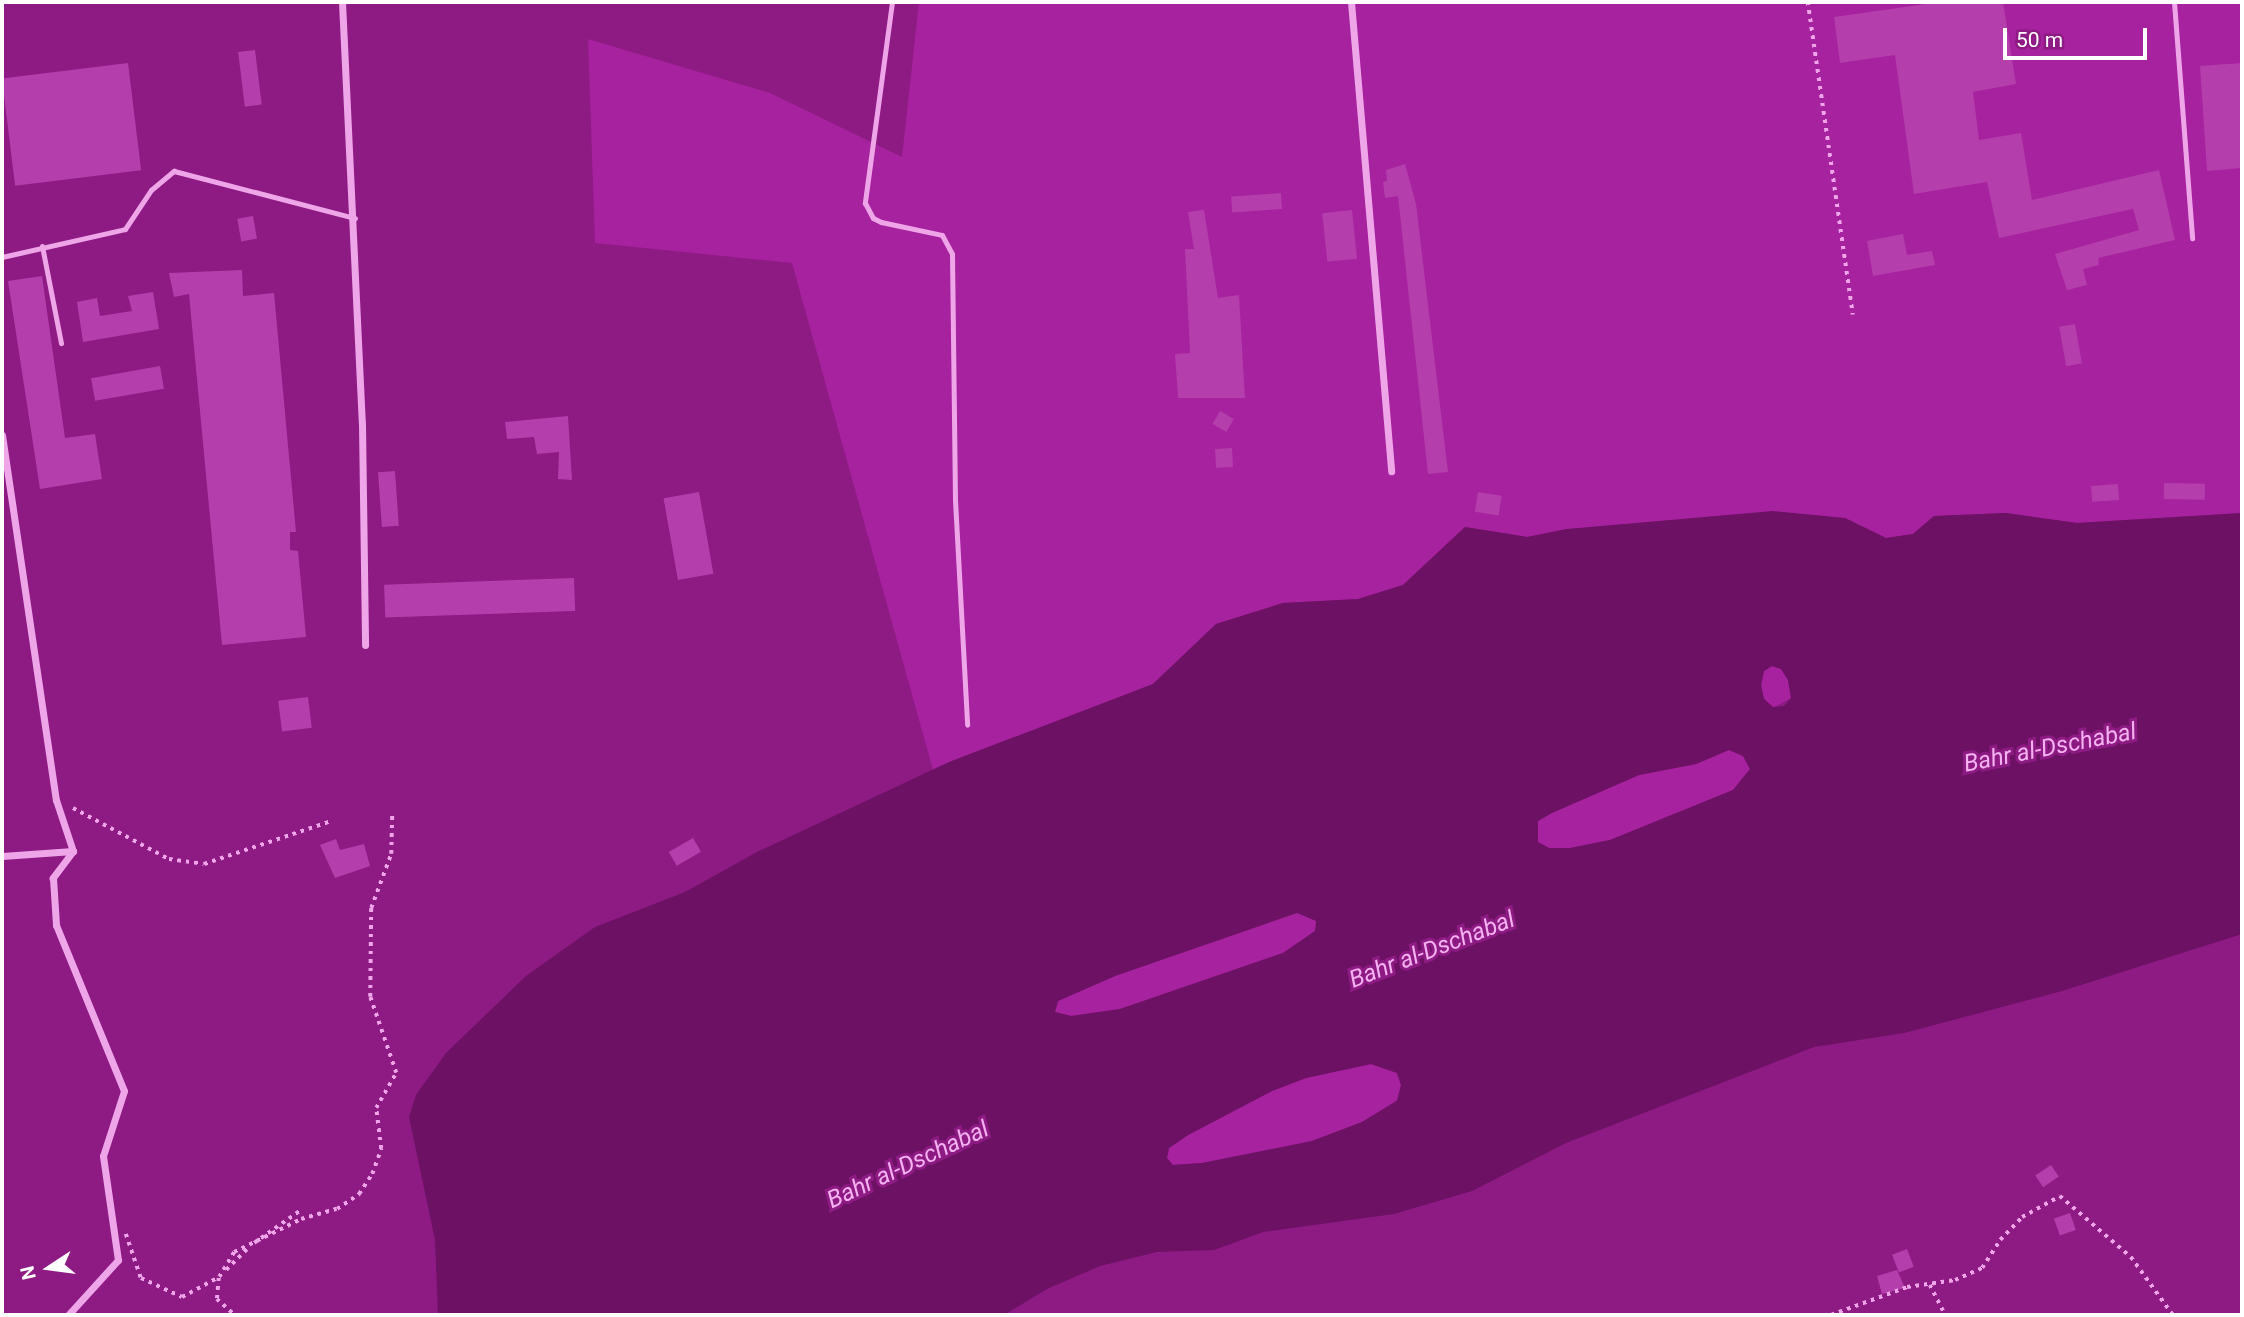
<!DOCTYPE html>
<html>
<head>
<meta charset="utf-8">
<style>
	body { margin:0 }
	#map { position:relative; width:2244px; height:1317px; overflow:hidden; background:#8e1a84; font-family:Roboto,sans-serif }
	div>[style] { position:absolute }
	.green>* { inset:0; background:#a7229e }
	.water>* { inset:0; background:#6c1164 }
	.building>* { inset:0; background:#b43eac; transform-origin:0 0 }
	.path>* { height:3.5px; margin-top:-1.75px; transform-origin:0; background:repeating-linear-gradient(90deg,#eea6e9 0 3.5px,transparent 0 8.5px) }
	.service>* { height:5px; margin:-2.5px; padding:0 2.5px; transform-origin:2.5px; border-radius:2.5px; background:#eea6e9 }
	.minor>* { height:7px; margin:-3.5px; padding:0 3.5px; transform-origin:3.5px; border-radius:3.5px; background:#eea6e9 }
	span { translate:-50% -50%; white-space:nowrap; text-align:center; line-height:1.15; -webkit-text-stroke:6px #8e1a84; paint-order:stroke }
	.water-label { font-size:24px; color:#f5b2f1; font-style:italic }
	.frame { position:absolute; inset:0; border:4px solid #fff; pointer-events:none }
	.north { position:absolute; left:14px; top:1233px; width:70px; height:70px; -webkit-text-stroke:5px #8e1a84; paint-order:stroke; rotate:257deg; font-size:19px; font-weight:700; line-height:28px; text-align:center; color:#fff }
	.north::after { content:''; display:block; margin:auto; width:24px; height:32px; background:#fff; clip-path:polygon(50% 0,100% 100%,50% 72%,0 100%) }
	.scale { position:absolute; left:2003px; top:28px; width:144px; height:32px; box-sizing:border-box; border:4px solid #fff; border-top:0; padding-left:9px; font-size:21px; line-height:24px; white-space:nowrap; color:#fff; -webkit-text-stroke:5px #8e1a84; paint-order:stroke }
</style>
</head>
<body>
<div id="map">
	<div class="green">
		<i style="clip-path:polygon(919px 2px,2242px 2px,2242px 513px,2077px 523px,2006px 513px,1934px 516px,1913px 534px,1886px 538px,1845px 518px,1567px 529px,1527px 537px,1465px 527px,1403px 585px,1358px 599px,1283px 603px,1216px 624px,1153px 684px,933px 770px,792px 263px,595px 243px,588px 39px,770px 93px,902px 157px)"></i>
		<i style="clip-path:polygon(1772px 666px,1781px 669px,1788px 680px,1791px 698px,1773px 708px,1764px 699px,1761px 685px,1764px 671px)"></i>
		<i style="clip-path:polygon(1729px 750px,1743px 756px,1750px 769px,1733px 790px,1610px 840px,1570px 848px,1549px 848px,1538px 842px,1538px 821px,1551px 813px,1639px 775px,1696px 764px)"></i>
		<i style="clip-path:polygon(1297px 912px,1317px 921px,1315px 931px,1283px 953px,1120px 1009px,1071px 1016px,1055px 1012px,1058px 1001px,1115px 976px)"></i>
		<i style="clip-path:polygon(1371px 1064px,1397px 1073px,1401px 1085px,1397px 1100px,1362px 1122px,1312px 1141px,1202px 1163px,1172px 1165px,1167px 1158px,1169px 1148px,1188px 1135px,1272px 1091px,1306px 1078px)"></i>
	</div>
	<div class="water">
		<i style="clip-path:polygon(evenodd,1773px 511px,1845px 518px,1886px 538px,1913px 534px,1934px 516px,2006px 513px,2077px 523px,2242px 513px,2242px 934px,2062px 991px,1904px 1033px,1814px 1047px,1566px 1143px,1472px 1191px,1394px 1214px,1263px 1232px,1214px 1250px,1157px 1252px,1100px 1266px,1047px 1289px,1004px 1315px,438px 1315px,435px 1240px,409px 1117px,416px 1095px,446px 1053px,526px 976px,595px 927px,685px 892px,757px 852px,949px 762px,1153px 684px,1216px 624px,1283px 603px,1358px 599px,1403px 585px,1465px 527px,1527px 537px,1567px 529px,1773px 511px,1772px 666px,1781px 669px,1788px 680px,1791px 698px,1784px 706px,1773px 707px,1764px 699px,1761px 685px,1764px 671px,1772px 666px,1773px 511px,1729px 750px,1743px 756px,1750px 769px,1733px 790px,1610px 840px,1570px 848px,1549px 848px,1538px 842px,1538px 821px,1552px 813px,1639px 775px,1696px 764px,1729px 750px,1773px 511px,1297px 913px,1316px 921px,1315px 931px,1283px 953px,1120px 1009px,1071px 1016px,1055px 1012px,1058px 1001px,1115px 976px,1297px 913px,1773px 511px,1371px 1064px,1397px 1073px,1401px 1085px,1397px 1101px,1362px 1122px,1312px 1141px,1202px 1163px,1173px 1165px,1167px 1158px,1169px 1148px,1188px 1135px,1272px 1091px,1306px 1078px,1371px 1064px)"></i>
	</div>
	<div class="building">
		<i style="clip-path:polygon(1940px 2px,2003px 2px,2016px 84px,1973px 92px,1979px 140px,2021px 133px,2032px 200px,2159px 170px,2175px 240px,2098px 258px,2099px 265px,2083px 269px,2087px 285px,2067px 290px,2055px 254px,2139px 230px,2133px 209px,1999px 238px,1987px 182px,1914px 194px,1895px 55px,1840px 63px,1834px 17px)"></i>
		<i style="left:255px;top:50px;width:55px;height:17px;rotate:83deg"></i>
		<i style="left:128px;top:63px;width:108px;height:127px;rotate:83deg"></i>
		<i style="clip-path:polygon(2242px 63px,2242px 168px,2207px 171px,2200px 66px)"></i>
		<i style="clip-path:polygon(1405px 164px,1416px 204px,1448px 472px,1428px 474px,1398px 196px,1385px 198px,1383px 182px,1387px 181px,1386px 170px)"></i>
		<i style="left:1281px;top:193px;width:16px;height:50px;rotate:86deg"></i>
		<i style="clip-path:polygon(1204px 210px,1218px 298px,1239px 295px,1245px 398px,1178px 398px,1175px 354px,1190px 353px,1185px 249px,1194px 249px,1188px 212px)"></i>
		<i style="left:1352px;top:210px;width:49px;height:30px;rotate:84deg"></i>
		<i style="left:253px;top:216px;width:23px;height:16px;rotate:80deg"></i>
		<i style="clip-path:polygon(1903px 234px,1907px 255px,1932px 251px,1935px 265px,1873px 276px,1867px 241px)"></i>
		<i style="clip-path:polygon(242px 270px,243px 296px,274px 293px,296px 532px,290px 532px,290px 550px,298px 551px,306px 637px,222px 645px,189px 294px,174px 297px,169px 273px)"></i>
		<i style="clip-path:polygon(42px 276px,65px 438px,95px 434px,102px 479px,40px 489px,8px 281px)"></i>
		<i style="clip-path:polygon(153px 292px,159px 329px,83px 342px,77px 302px,97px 298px,100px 316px,132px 311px,128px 296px)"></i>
		<i style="left:2075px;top:324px;width:40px;height:16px;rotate:80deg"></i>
		<i style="left:160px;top:366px;width:23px;height:70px;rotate:80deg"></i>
		<i style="left:1220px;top:411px;width:16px;height:15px;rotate:30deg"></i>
		<i style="clip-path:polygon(568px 416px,572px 480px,558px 479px,559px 452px,537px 454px,534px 437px,507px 439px,505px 422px)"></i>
		<i style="left:1232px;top:448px;width:19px;height:17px;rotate:87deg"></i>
		<i style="left:395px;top:471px;width:55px;height:17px;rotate:86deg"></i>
		<i style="left:2164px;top:483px;width:41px;height:16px;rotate:1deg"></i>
		<i style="left:2118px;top:484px;width:16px;height:27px;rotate:86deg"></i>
		<i style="left:699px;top:492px;width:83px;height:36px;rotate:80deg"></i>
		<i style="left:1478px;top:492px;width:24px;height:20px;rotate:9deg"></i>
		<i style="left:574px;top:578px;width:33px;height:190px;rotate:88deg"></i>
		<i style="left:308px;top:697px;width:31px;height:30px;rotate:83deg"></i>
		<i style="left:693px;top:838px;width:16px;height:28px;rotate:60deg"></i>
		<i style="clip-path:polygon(336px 839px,340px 850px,364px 844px,370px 866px,335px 878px,320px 845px)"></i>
		<i style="left:2051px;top:1165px;width:14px;height:19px;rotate:56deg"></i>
		<i style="left:2070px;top:1213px;width:18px;height:17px;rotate:71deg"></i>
		<i style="left:1907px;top:1249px;width:19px;height:16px;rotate:69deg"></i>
		<i style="clip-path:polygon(1897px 1270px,1905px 1288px,1882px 1294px,1877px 1276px)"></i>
	</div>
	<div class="path">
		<i style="left:1808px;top:2px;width:316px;rotate:81.8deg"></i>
		<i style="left:73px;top:808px;width:109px;rotate:28deg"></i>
		<i style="left:169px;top:859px;width:35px;rotate:8deg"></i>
		<i style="left:204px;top:864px;width:134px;rotate:-18.7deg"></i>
		<i style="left:126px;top:1234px;width:46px;rotate:71.2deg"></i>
		<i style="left:141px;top:1278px;width:45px;rotate:24.9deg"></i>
		<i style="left:182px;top:1297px;width:42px;rotate:-28.4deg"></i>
		<i style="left:219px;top:1277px;width:29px;rotate:-59deg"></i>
		<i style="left:234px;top:1252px;width:75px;rotate:-26.2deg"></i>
		<i style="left:301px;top:1219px;width:37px;rotate:-16deg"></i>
		<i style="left:337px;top:1209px;width:27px;rotate:-34deg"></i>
		<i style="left:359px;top:1194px;width:24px;rotate:-57deg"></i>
		<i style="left:372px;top:1174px;width:27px;rotate:-70deg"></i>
		<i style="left:381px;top:1149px;width:41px;rotate:-97deg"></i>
		<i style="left:376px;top:1108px;width:40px;rotate:-60.3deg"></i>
		<i style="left:396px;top:1073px;width:80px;rotate:-108.9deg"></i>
		<i style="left:370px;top:997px;width:89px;rotate:-89.4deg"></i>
		<i style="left:371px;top:908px;width:58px;rotate:-69.7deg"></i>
		<i style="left:391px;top:854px;width:42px;rotate:-88.6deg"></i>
		<i style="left:254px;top:1243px;width:57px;rotate:-35.1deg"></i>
		<i style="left:226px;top:1270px;width:31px;rotate:-45deg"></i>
		<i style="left:219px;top:1278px;width:21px;rotate:95deg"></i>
		<i style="left:217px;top:1299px;width:24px;rotate:42deg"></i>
		<i style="left:1930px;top:1285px;width:34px;rotate:63deg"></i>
		<i style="left:1831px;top:1315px;width:81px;rotate:-20.2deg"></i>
		<i style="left:1907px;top:1287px;width:49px;rotate:-8.3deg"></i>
		<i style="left:1955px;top:1280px;width:30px;rotate:-24deg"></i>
		<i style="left:1982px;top:1268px;width:33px;rotate:-57deg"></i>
		<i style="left:2000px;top:1240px;width:32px;rotate:-46deg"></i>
		<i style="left:2022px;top:1217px;width:43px;rotate:-28.9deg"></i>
		<i style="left:2060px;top:1196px;width:94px;rotate:40.7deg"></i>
		<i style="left:2131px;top:1257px;width:72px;rotate:54.1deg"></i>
	</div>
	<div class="service">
		<i style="left:892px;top:2px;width:203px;rotate:97.7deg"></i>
		<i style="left:865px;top:203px;width:17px;rotate:62deg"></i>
		<i style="left:873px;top:218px;width:9px;rotate:27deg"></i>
		<i style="left:881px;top:222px;width:62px;rotate:12deg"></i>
		<i style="left:942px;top:235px;width:21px;rotate:62deg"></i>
		<i style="left:952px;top:254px;width:246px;rotate:89.3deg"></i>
		<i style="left:955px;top:500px;width:225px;rotate:86.9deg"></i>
		<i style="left:2174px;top:2px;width:237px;rotate:85.6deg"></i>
		<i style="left:42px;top:246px;width:99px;rotate:78.9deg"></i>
		<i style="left:2px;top:257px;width:126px;rotate:-12.8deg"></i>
		<i style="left:125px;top:229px;width:47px;rotate:-56.3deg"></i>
		<i style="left:151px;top:190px;width:30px;rotate:-40deg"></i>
		<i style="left:174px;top:171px;width:187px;rotate:14.6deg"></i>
	</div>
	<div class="minor">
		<i style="left:342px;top:2px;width:422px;rotate:87.3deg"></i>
		<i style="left:362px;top:424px;width:221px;rotate:89.2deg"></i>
		<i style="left:1351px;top:2px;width:471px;rotate:85.1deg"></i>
		<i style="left:2px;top:435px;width:369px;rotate:81.6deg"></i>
		<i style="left:56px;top:800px;width:54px;rotate:71.6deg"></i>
		<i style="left:73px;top:851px;width:34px;rotate:127deg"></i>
		<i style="left:53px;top:878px;width:47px;rotate:86.3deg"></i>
		<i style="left:56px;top:925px;width:179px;rotate:67.7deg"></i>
		<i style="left:124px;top:1091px;width:68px;rotate:107.9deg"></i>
		<i style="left:103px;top:1156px;width:105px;rotate:81.8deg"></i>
		<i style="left:118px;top:1260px;width:74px;rotate:132.3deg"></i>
		<i style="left:2px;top:856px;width:71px;rotate:-4deg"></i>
	</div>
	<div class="water-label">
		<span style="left:2050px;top:748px;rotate:-11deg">Bahr al-Dschabal</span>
		<span style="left:1432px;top:950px;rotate:-21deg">Bahr al-Dschabal</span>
		<span style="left:908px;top:1165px;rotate:-25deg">Bahr al-Dschabal</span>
	</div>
	<div class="frame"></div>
	<div class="north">N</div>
	<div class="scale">50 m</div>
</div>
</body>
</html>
